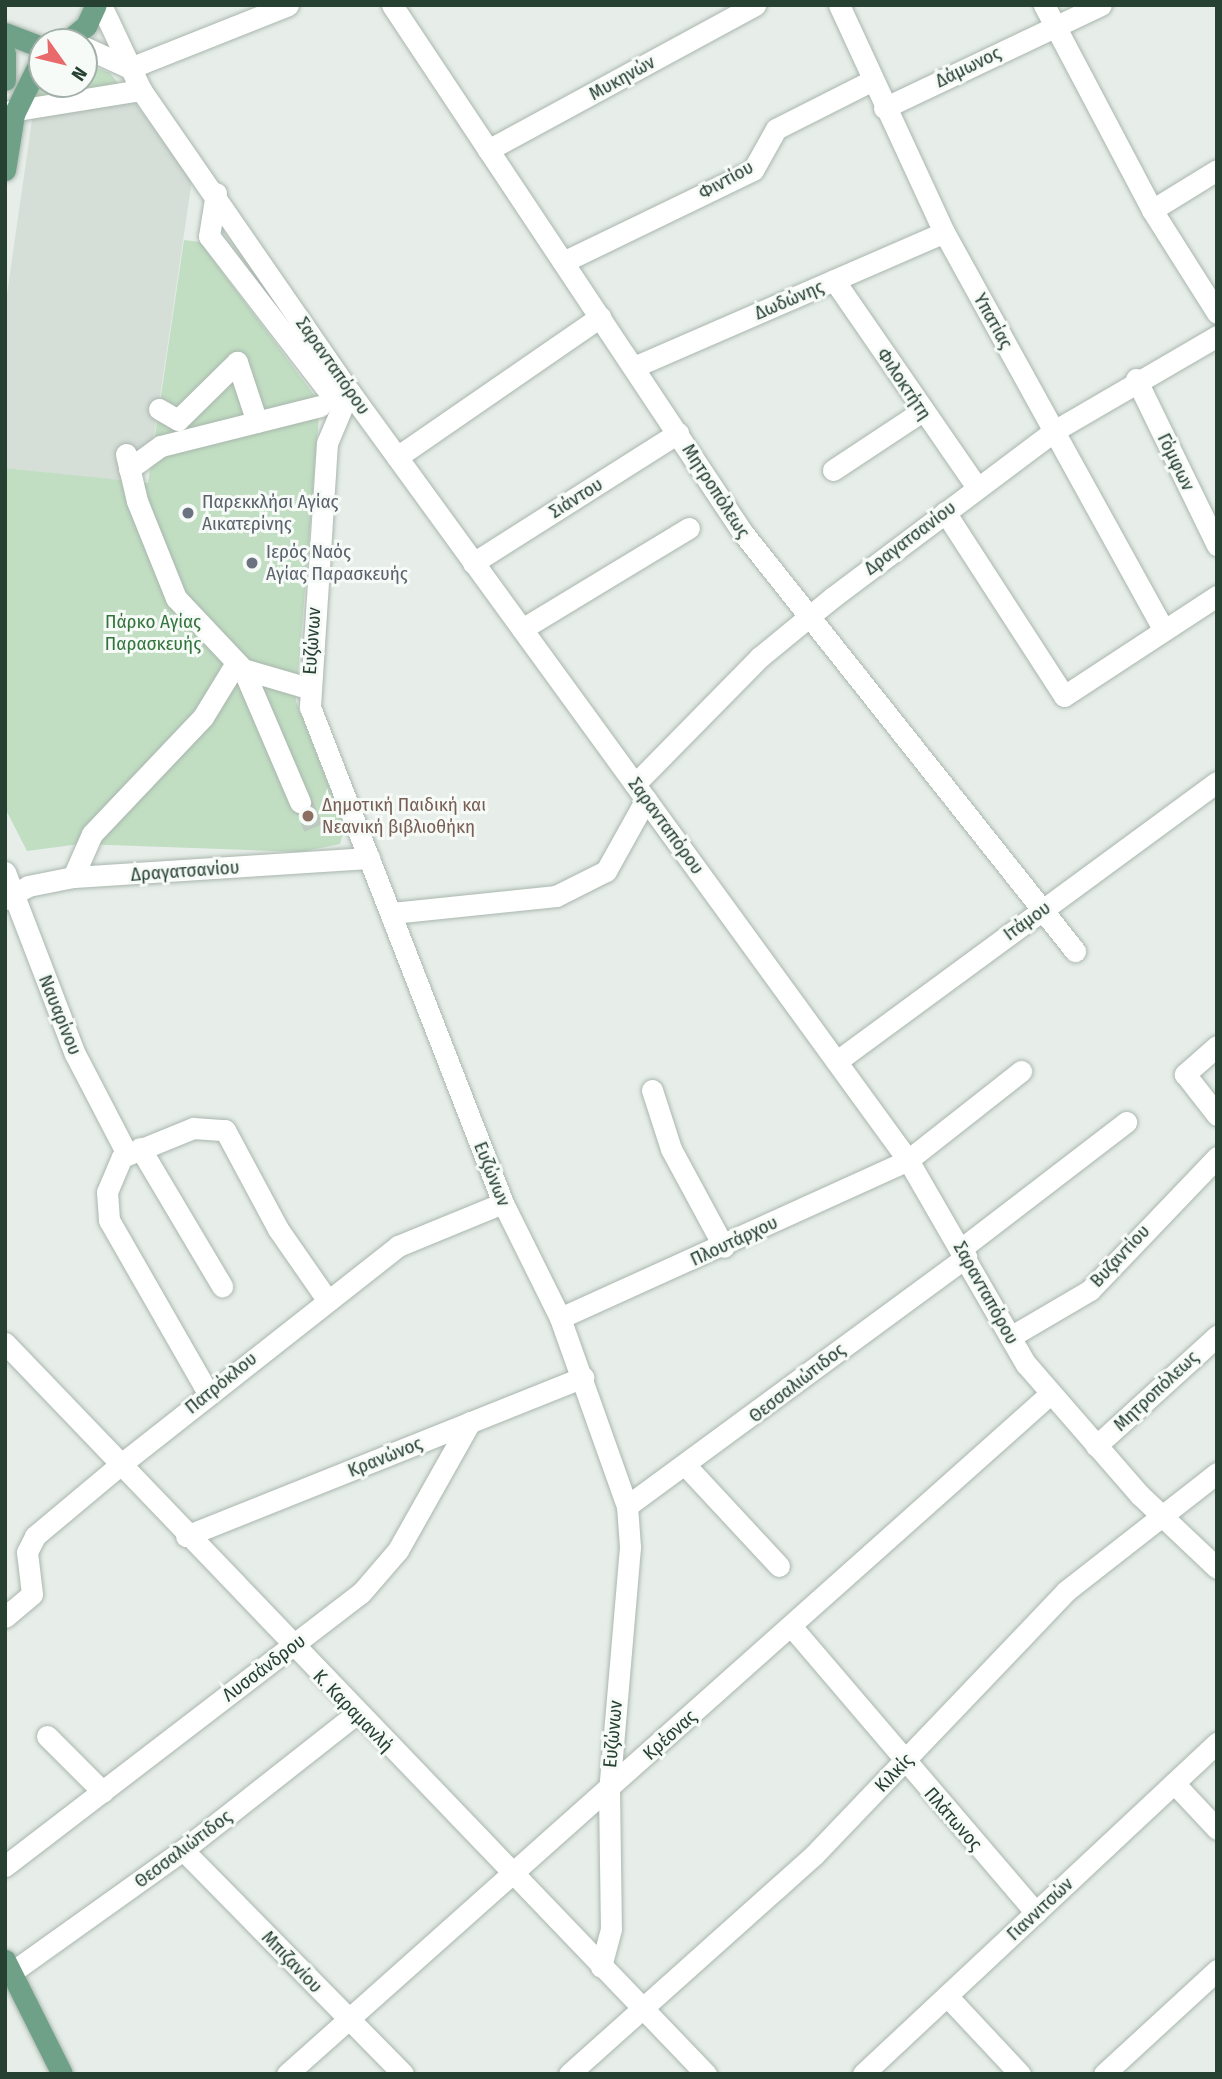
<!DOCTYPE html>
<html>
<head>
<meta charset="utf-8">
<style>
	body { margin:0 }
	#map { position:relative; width:1222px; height:2079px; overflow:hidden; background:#e7eee9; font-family:"Fira Sans Condensed",sans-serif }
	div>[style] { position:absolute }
	.built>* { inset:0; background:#d5ded7 }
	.green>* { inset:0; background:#c1dec2 }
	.building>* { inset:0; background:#bcc9c1; transform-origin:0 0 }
	.roads { filter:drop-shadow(0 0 2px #a9b6ae) drop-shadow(0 0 2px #a9b6ae) }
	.minor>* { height:21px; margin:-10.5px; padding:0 10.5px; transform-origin:10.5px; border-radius:10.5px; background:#fff }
	.major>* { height:21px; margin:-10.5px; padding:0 10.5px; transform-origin:10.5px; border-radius:10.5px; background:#6ea187 }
	.dots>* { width:19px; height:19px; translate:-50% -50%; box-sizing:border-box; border:4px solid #f7fbf8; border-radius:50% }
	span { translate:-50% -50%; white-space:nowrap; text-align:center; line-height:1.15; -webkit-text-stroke:6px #f7fbf8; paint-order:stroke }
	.street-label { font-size:19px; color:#264032 }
	.worship-label { font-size:19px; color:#5b616d }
	.left { translate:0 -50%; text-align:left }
	.park-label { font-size:19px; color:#33743c }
	.education-label { font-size:19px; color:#785e54 }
	.frame { position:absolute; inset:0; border:7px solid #264032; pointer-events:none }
	.north { position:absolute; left:28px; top:28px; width:70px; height:70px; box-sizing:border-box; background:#f7fbf8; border:2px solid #a3b0a9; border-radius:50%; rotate:124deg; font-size:19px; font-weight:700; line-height:28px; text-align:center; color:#264032 }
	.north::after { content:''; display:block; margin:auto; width:24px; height:32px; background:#e96a6a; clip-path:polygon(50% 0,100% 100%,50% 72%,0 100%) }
</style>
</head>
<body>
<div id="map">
	<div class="built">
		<i style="clip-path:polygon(130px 96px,192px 180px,151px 458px,122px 481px,5px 468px,5px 308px,33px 113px)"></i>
	</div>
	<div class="green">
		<i style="clip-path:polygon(84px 63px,110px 73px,124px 91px,24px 109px,42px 69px,42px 84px,84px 84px)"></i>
		<i style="clip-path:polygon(184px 240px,200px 242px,320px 403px,296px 701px,345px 827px,340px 844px,301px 852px,80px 844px,27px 851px,5px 808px,5px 468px,148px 483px)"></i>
	</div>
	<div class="building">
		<i style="left:313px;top:801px;width:25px;height:20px;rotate:67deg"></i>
	</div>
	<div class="roads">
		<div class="minor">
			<i style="left:101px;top:5px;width:94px;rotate:64.8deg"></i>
			<i style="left:141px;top:90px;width:366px;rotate:55.4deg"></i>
			<i style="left:349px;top:391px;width:951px;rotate:53.99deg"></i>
			<i style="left:908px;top:1160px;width:236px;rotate:60deg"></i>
			<i style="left:1026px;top:1364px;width:174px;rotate:49deg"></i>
			<i style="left:1140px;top:1495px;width:106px;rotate:43.5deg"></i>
			<i style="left:392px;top:5px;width:634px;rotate:56.39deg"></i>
			<i style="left:743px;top:533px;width:534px;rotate:51.54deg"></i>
			<i style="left:839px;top:5px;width:250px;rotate:65.2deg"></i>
			<i style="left:944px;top:232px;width:453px;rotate:61.1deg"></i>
			<i style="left:1044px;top:5px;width:232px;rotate:62.2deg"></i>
			<i style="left:1152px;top:210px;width:122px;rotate:57.7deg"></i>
			<i style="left:84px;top:47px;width:51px;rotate:24.5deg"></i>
			<i style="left:130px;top:68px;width:170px;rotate:-21.7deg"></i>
			<i style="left:884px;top:108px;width:240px;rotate:-25.4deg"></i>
			<i style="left:5px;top:112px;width:138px;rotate:-9.2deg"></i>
			<i style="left:488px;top:150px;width:304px;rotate:-28.5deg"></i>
			<i style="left:216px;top:193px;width:44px;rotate:99.2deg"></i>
			<i style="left:209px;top:236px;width:215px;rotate:52.4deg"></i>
			<i style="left:1152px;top:210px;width:76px;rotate:-31.6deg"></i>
			<i style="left:563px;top:262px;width:211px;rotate:-25.8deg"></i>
			<i style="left:753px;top:170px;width:47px;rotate:-60.7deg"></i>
			<i style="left:776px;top:129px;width:106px;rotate:-26.8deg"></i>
			<i style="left:834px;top:280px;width:252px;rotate:55.4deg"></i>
			<i style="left:634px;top:367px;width:338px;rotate:-23.5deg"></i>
			<i style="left:1136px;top:379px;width:185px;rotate:64deg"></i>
			<i style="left:349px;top:391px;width:56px;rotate:112.9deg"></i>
			<i style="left:327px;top:443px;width:265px;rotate:93.7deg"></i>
			<i style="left:310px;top:707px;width:532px;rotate:68.74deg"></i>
			<i style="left:503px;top:1203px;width:128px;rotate:63.6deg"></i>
			<i style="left:560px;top:1318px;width:200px;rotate:70.4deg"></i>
			<i style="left:627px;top:1506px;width:41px;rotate:85.8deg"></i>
			<i style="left:630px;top:1547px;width:244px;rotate:94.9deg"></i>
			<i style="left:609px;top:1790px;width:139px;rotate:89.2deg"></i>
			<i style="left:611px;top:1929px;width:39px;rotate:105deg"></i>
			<i style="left:159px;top:409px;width:22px;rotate:30deg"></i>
			<i style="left:178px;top:420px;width:83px;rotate:-44.5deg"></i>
			<i style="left:237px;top:362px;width:63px;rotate:71.6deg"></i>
			<i style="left:126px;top:454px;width:48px;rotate:76.8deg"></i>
			<i style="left:137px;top:501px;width:105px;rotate:68.1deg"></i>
			<i style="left:176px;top:598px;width:98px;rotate:46.7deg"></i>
			<i style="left:243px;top:669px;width:68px;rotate:16.3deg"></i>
			<i style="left:397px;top:457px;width:247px;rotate:-34.6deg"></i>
			<i style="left:129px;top:469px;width:39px;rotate:-36deg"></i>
			<i style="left:161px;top:446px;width:164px;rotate:-14.1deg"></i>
			<i style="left:833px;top:470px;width:107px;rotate:-33.5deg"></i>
			<i style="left:945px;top:512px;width:219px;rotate:57.1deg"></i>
			<i style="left:1064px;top:696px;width:183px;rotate:-33.2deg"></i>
			<i style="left:473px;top:563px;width:243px;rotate:-32.4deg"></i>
			<i style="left:522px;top:629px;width:195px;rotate:-31.2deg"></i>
			<i style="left:243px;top:669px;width:145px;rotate:66.8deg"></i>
			<i style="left:635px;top:784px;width:178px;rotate:-45.5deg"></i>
			<i style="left:760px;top:657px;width:94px;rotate:-39.4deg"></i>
			<i style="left:833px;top:597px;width:276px;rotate:-36.9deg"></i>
			<i style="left:1054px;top:431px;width:189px;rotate:-30.2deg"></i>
			<i style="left:5px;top:872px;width:195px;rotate:69deg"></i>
			<i style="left:75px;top:1054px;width:113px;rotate:62.5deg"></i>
			<i style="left:73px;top:877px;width:47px;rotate:-66.2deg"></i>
			<i style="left:92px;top:834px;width:161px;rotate:-46.5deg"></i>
			<i style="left:203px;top:717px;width:63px;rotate:-58.6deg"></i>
			<i style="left:5px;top:899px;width:26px;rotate:-29deg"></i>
			<i style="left:28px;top:886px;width:46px;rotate:-11.3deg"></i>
			<i style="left:73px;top:877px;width:297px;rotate:-3.7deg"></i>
			<i style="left:392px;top:913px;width:165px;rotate:-5.9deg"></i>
			<i style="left:556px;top:896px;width:56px;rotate:-26.6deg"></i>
			<i style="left:606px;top:871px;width:82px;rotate:-60.9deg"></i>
			<i style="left:1217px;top:1046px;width:43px;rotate:138.8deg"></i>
			<i style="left:1185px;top:1074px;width:52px;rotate:52deg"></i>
			<i style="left:837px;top:1061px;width:471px;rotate:-36.3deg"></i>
			<i style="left:652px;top:1090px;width:62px;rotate:72.1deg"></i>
			<i style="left:671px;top:1149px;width:111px;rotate:61.6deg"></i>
			<i style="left:140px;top:1148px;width:161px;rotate:59.3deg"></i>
			<i style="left:962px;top:1248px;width:207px;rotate:-37.5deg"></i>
			<i style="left:560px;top:1318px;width:382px;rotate:-24.4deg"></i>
			<i style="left:908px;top:1160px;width:144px;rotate:-38.2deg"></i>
			<i style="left:1010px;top:1337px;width:93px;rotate:-30.4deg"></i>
			<i style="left:1090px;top:1290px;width:184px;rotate:-46.3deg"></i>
			<i style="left:5px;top:1343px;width:1013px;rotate:46.2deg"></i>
			<i style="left:208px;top:1393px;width:199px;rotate:-119.8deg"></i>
			<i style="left:109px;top:1220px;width:28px;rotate:-94deg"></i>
			<i style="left:107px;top:1192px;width:38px;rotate:-67deg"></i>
			<i style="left:122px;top:1157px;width:77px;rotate:-22.2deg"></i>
			<i style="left:193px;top:1128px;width:32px;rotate:4deg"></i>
			<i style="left:225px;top:1130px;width:112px;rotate:61.8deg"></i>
			<i style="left:278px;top:1229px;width:84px;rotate:55.2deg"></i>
			<i style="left:1096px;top:1446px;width:164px;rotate:-42.3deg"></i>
			<i style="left:687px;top:1467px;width:135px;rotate:47.1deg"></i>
			<i style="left:627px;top:1506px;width:421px;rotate:-36.3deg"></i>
			<i style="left:186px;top:1536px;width:428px;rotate:-21.8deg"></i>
			<i style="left:5px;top:1617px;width:35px;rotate:-40deg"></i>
			<i style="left:32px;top:1594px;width:42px;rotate:-96.8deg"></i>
			<i style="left:27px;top:1552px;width:18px;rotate:-63deg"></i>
			<i style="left:35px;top:1536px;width:111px;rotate:-39.9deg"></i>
			<i style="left:120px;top:1465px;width:354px;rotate:-38.2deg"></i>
			<i style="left:398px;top:1246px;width:113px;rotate:-22.3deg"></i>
			<i style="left:791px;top:1626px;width:377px;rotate:49.5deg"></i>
			<i style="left:47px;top:1736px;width:79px;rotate:45deg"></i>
			<i style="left:1174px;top:1783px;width:63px;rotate:46.9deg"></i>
			<i style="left:183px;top:1850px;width:314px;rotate:45.5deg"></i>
			<i style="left:5px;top:1866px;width:449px;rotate:-37.5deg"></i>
			<i style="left:361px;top:1593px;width:57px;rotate:-49.3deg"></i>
			<i style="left:398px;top:1550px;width:147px;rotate:-60.6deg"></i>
			<i style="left:5px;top:1977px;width:219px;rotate:-35.5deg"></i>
			<i style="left:183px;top:1850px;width:220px;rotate:-38.2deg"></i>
			<i style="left:947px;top:1996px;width:107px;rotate:46.9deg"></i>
			<i style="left:287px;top:2074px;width:1022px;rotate:-41.71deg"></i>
			<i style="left:569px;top:2074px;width:329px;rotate:-41.8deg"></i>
			<i style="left:814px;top:1855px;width:365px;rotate:-46.3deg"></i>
			<i style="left:1066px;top:1591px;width:192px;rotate:-38deg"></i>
			<i style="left:863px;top:2074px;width:485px;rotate:-43.1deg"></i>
			<i style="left:1104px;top:2074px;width:154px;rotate:-42.6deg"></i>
		</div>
		<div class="major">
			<i style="left:5px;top:33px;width:40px;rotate:21deg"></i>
			<i style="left:66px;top:42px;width:26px;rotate:-39deg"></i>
			<i style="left:86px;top:26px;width:23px;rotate:-65deg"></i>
			<i style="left:5px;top:53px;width:27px;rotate:90deg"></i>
			<i style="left:5px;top:170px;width:57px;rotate:-80.9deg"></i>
			<i style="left:14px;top:114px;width:64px;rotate:-63.8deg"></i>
			<i style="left:5px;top:1960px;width:127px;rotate:63.4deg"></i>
		</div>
	</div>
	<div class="dots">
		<i style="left:188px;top:513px;background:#6b7280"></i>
		<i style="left:252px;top:563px;background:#6b7280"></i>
		<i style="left:308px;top:816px;background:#8d6e63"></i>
	</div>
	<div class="street-label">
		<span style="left:968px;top:67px;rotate:-26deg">Δάμωνος</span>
		<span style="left:622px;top:78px;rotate:-29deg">Μυκηνών</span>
		<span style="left:726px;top:180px;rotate:-29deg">Φιντίου</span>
		<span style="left:789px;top:300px;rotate:-23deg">Δωδώνης</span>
		<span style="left:993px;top:321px;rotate:61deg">Υπατίας</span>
		<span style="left:333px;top:366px;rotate:55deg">Σαρανταπόρου</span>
		<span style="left:904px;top:384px;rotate:56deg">Φιλοκτήτη</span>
		<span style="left:1176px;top:462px;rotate:64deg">Γόμφων</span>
		<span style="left:716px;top:491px;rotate:57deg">Μητροπόλεως</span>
		<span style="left:576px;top:498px;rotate:-32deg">Σιάντου</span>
		<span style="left:910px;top:538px;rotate:-37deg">Δραγατσανίου</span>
		<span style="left:312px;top:641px;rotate:-86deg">Ευζώνων</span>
		<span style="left:666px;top:826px;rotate:54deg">Σαρανταπόρου</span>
		<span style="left:185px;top:871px;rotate:-4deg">Δραγατσανίου</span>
		<span style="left:1027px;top:921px;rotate:-36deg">Ιτάμου</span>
		<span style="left:60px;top:1015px;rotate:68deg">Ναυαρίνου</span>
		<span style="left:492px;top:1174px;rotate:68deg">Ευζώνων</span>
		<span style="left:734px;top:1241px;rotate:-25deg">Πλουτάρχου</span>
		<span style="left:1120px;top:1256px;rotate:-47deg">Βυζαντίου</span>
		<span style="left:986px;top:1293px;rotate:61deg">Σαρανταπόρου</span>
		<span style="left:221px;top:1383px;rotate:-39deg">Πατρόκλου</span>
		<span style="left:797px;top:1383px;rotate:-38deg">Θεσσαλιώτιδος</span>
		<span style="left:1156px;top:1391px;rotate:-43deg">Μητροπόλεως</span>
		<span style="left:385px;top:1457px;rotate:-22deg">Κρανώνος</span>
		<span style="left:264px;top:1668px;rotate:-37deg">Λυσσάνδρου</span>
		<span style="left:353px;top:1711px;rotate:46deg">Κ. Καραμανλή</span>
		<span style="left:613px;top:1734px;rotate:-85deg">Ευζώνων</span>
		<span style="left:670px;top:1735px;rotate:-42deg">Κρέσνας</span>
		<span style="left:894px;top:1773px;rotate:-46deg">Κιλκίς</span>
		<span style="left:953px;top:1819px;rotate:49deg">Πλάτωνος</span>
		<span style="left:183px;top:1849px;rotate:-37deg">Θεσσαλιώτιδος</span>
		<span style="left:1040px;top:1909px;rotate:-43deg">Γιαννιτσών</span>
		<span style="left:292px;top:1962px;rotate:46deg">Μπιζανίου</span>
	</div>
	<div class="worship-label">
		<span class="left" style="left:202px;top:513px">Παρεκκλήσι Αγίας<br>Αικατερίνης</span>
		<span class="left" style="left:266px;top:563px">Ιερός Ναός<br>Αγίας Παρασκευής</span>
	</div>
	<div class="park-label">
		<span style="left:153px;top:633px">Πάρκο Αγίας<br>Παρασκευής</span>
	</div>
	<div class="education-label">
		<span class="left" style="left:322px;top:816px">Δημοτική Παιδική και<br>Νεανική βιβλιοθήκη</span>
	</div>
	<div class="frame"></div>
	<div class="north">N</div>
</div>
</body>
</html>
